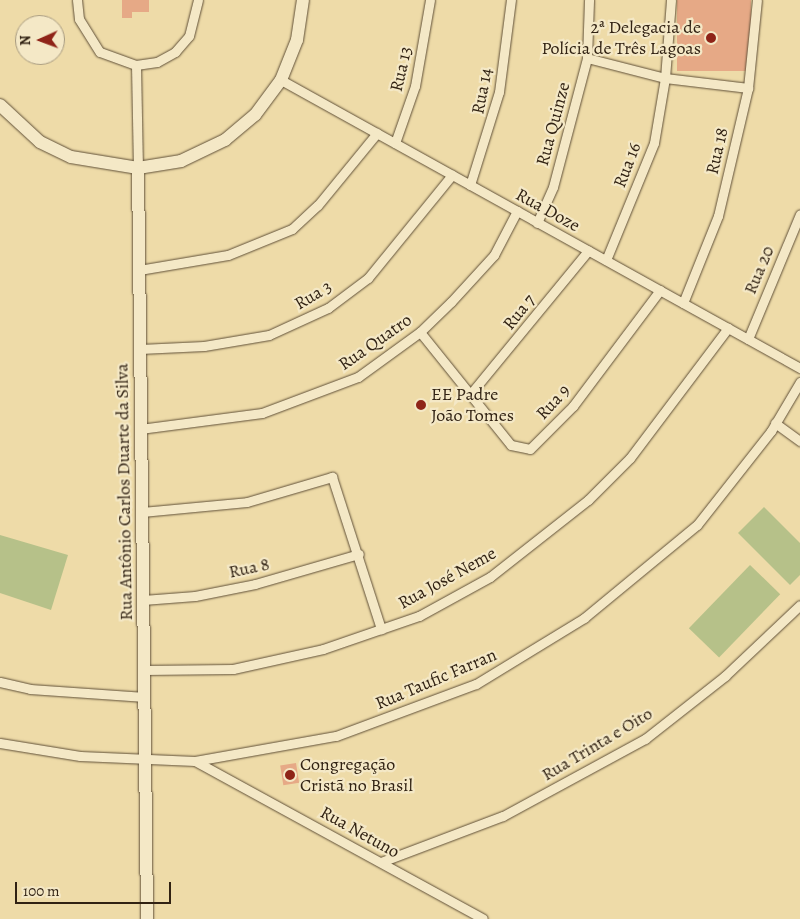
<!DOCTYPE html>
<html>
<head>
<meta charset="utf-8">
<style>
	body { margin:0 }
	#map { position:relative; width:800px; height:919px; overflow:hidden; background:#eedba8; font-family:Alegreya,serif }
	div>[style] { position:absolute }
	.green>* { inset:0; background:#b6c189; transform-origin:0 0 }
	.building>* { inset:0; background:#e6a986; transform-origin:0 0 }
	.roads { filter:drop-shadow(0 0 1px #605038) drop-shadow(0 0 1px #605038) }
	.street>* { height:9px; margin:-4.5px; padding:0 4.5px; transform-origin:4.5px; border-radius:4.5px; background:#f4e8c6 }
	.secondary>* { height:12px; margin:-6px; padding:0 6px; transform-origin:6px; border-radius:6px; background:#f4e8c6 }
	.dots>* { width:14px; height:14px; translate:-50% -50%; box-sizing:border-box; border:2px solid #f4e8c6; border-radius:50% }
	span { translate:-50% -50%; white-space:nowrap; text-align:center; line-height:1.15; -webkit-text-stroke:4.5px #f4e8c6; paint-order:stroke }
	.poi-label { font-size:18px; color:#312213 }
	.right { translate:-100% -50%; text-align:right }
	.left { translate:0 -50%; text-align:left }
	.street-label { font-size:18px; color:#312213 }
	.north { position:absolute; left:15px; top:15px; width:50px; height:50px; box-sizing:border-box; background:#f4e8c6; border:1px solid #a6997e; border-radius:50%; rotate:268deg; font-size:14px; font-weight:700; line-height:20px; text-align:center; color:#312213 }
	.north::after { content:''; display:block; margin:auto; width:18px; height:22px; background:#8f2418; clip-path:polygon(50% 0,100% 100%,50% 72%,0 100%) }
	.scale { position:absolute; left:15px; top:882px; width:156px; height:22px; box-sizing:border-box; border:2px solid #312213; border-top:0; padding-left:6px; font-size:15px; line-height:18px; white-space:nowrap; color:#312213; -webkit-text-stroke:4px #f4e8c6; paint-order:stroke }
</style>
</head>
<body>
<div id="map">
	<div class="green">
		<i style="clip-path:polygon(764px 507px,800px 543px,800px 575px,790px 585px,738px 533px)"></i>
		<i style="clip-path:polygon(0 535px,68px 555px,51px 610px,0 593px)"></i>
		<i style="left:750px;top:565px;width:42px;height:88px;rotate:44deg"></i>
	</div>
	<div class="building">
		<i style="clip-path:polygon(122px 0,149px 0,149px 12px,132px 12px,132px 18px,122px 18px)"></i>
		<i style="left:677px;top:0;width:74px;height:71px"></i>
		<i style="left:296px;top:763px;width:20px;height:16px;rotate:81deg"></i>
	</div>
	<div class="roads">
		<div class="street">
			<i style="left:77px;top:0;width:19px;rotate:84deg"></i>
			<i style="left:79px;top:19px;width:39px;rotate:58deg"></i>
			<i style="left:100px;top:52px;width:38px;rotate:20deg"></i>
			<i style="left:136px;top:65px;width:21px;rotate:-8deg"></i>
			<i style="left:157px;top:62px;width:21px;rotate:-29deg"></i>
			<i style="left:175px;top:52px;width:21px;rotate:-49deg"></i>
			<i style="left:189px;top:36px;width:37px;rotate:-76deg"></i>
			<i style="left:587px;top:58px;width:81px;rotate:14.4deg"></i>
			<i style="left:665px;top:78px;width:84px;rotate:6.9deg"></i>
			<i style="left:136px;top:65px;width:103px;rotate:88.9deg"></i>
			<i style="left:281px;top:80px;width:594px;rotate:29.03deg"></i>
			<i style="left:395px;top:143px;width:60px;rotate:-70.7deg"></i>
			<i style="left:415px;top:86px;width:87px;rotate:-80.1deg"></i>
			<i style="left:470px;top:185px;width:97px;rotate:-72.7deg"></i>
			<i style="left:499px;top:92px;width:93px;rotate:-82.6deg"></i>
			<i style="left:537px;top:223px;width:39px;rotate:-66deg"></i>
			<i style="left:553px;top:187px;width:133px;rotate:-75.2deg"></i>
			<i style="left:587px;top:58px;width:58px;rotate:-88deg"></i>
			<i style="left:606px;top:260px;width:126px;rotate:-67.7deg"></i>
			<i style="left:654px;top:143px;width:66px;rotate:-80.4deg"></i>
			<i style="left:665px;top:78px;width:78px;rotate:-85.6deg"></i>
			<i style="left:139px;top:270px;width:90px;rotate:-9.6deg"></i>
			<i style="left:228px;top:255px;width:69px;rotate:-22.1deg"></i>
			<i style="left:292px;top:229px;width:35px;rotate:-43deg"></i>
			<i style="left:318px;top:205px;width:93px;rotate:-50.7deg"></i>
			<i style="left:683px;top:303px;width:94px;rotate:-68.1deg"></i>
			<i style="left:718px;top:216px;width:131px;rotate:-76.8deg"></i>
			<i style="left:748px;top:88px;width:88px;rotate:-84.2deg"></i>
			<i style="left:420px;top:332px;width:145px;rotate:51.2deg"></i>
			<i style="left:511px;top:445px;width:19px;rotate:12deg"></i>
			<i style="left:530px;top:449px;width:61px;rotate:-45deg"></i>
			<i style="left:573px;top:406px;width:145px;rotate:-53.1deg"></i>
			<i style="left:748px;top:339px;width:135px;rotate:-67.4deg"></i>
			<i style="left:140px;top:349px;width:64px;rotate:-2.7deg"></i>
			<i style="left:204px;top:346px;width:66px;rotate:-9.6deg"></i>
			<i style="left:269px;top:335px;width:65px;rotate:-24.6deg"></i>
			<i style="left:328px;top:308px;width:50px;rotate:-36.9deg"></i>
			<i style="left:368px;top:278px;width:133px;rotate:-50.8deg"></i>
			<i style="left:472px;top:392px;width:183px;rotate:-50.6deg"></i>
			<i style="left:775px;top:423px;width:31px;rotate:36deg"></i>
			<i style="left:140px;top:429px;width:123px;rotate:-7.5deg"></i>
			<i style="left:262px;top:413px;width:103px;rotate:-20.6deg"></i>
			<i style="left:358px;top:377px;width:77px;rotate:-36deg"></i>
			<i style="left:420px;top:332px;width:43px;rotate:-44.1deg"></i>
			<i style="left:451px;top:302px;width:64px;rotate:-47.5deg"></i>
			<i style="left:494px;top:255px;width:50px;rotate:-62.4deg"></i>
			<i style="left:142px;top:512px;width:105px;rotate:-5.4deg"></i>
			<i style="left:247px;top:502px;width:89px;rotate:-16.4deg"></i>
			<i style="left:332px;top:477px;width:160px;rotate:72.1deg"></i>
			<i style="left:143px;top:600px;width:52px;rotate:-4.4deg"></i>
			<i style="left:195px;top:596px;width:61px;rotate:-11.3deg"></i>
			<i style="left:255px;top:584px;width:108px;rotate:-16.1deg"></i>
			<i style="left:144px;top:670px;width:89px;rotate:-0.6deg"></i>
			<i style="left:233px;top:669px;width:92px;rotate:-12.5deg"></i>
			<i style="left:323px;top:649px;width:102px;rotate:-19deg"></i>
			<i style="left:419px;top:616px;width:81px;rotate:-28.8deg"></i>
			<i style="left:490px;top:577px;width:125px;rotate:-38.2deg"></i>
			<i style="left:588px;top:500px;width:59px;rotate:-45deg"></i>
			<i style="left:630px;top:458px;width:163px;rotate:-53deg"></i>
			<i style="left:0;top:682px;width:31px;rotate:13deg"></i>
			<i style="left:30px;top:689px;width:115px;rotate:4deg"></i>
			<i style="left:0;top:743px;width:81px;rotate:9.2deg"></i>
			<i style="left:80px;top:756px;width:115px;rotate:2.5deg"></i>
			<i style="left:195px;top:761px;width:143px;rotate:-10.1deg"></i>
			<i style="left:336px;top:736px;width:149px;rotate:-20.4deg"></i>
			<i style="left:476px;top:684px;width:127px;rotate:-31.4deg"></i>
			<i style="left:584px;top:618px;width:146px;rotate:-39.5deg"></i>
			<i style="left:697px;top:525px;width:120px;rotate:-51.8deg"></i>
			<i style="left:771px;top:431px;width:57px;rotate:-59.4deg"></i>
			<i style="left:195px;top:761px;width:328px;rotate:28.7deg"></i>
			<i style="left:381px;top:862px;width:130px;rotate:-20.7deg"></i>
			<i style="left:503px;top:816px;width:162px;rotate:-28.5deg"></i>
			<i style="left:645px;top:739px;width:102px;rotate:-38.2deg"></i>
			<i style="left:725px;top:676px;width:103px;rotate:-43.4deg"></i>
		</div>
		<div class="secondary">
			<i style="left:0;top:105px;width:54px;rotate:42.8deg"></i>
			<i style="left:40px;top:142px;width:34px;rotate:26deg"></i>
			<i style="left:71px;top:157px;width:68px;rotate:9.3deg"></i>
			<i style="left:138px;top:168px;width:44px;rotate:-9.2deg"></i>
			<i style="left:181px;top:161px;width:49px;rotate:-25.5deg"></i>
			<i style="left:225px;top:140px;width:39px;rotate:-40deg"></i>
			<i style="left:255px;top:115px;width:44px;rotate:-53.4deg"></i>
			<i style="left:281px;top:80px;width:43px;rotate:-68.2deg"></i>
			<i style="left:297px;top:40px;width:40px;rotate:-81.5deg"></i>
			<i style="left:138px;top:168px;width:751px;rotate:89.31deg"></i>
		</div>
	</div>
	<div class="dots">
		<i style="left:711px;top:38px;background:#8f2418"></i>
		<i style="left:421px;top:405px;background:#8f2418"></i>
		<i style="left:290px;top:775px;background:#8f2418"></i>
	</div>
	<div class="poi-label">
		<span class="right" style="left:701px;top:38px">2ª Delegacia de<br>Polícia de Três Lagoas</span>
		<span class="left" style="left:431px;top:405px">EE Padre<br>João Tomes</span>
		<span class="left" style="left:300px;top:775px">Congregação<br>Cristã no Brasil</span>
	</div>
	<div class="street-label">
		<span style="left:401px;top:69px;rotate:-77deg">Rua 13</span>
		<span style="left:482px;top:91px;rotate:-79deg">Rua 14</span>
		<span style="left:553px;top:124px;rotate:-75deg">Rua Quinze</span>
		<span style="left:717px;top:151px;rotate:-77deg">Rua 18</span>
		<span style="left:627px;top:165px;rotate:-69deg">Rua 16</span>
		<span style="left:548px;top:210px;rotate:29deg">Rua Doze</span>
		<span style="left:759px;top:270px;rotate:-67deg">Rua 20</span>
		<span style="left:313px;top:295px;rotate:-31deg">Rua 3</span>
		<span style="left:519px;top:312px;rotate:-51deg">Rua 7</span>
		<span style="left:375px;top:342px;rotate:-35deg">Rua Quatro</span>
		<span style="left:553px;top:402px;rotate:-47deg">Rua 9</span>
		<span style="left:124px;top:492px;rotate:-91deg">Rua Antônio Carlos Duarte da Silva</span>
		<span style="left:249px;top:568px;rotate:-12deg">Rua 8</span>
		<span style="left:447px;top:578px;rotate:-29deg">Rua José Neme</span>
		<span style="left:436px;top:679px;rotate:-23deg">Rua Taufic Farran</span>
		<span style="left:597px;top:744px;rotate:-31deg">Rua Trinta e Oito</span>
		<span style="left:360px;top:832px;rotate:29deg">Rua Netuno</span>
	</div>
	<div class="north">N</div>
	<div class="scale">100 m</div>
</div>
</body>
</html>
